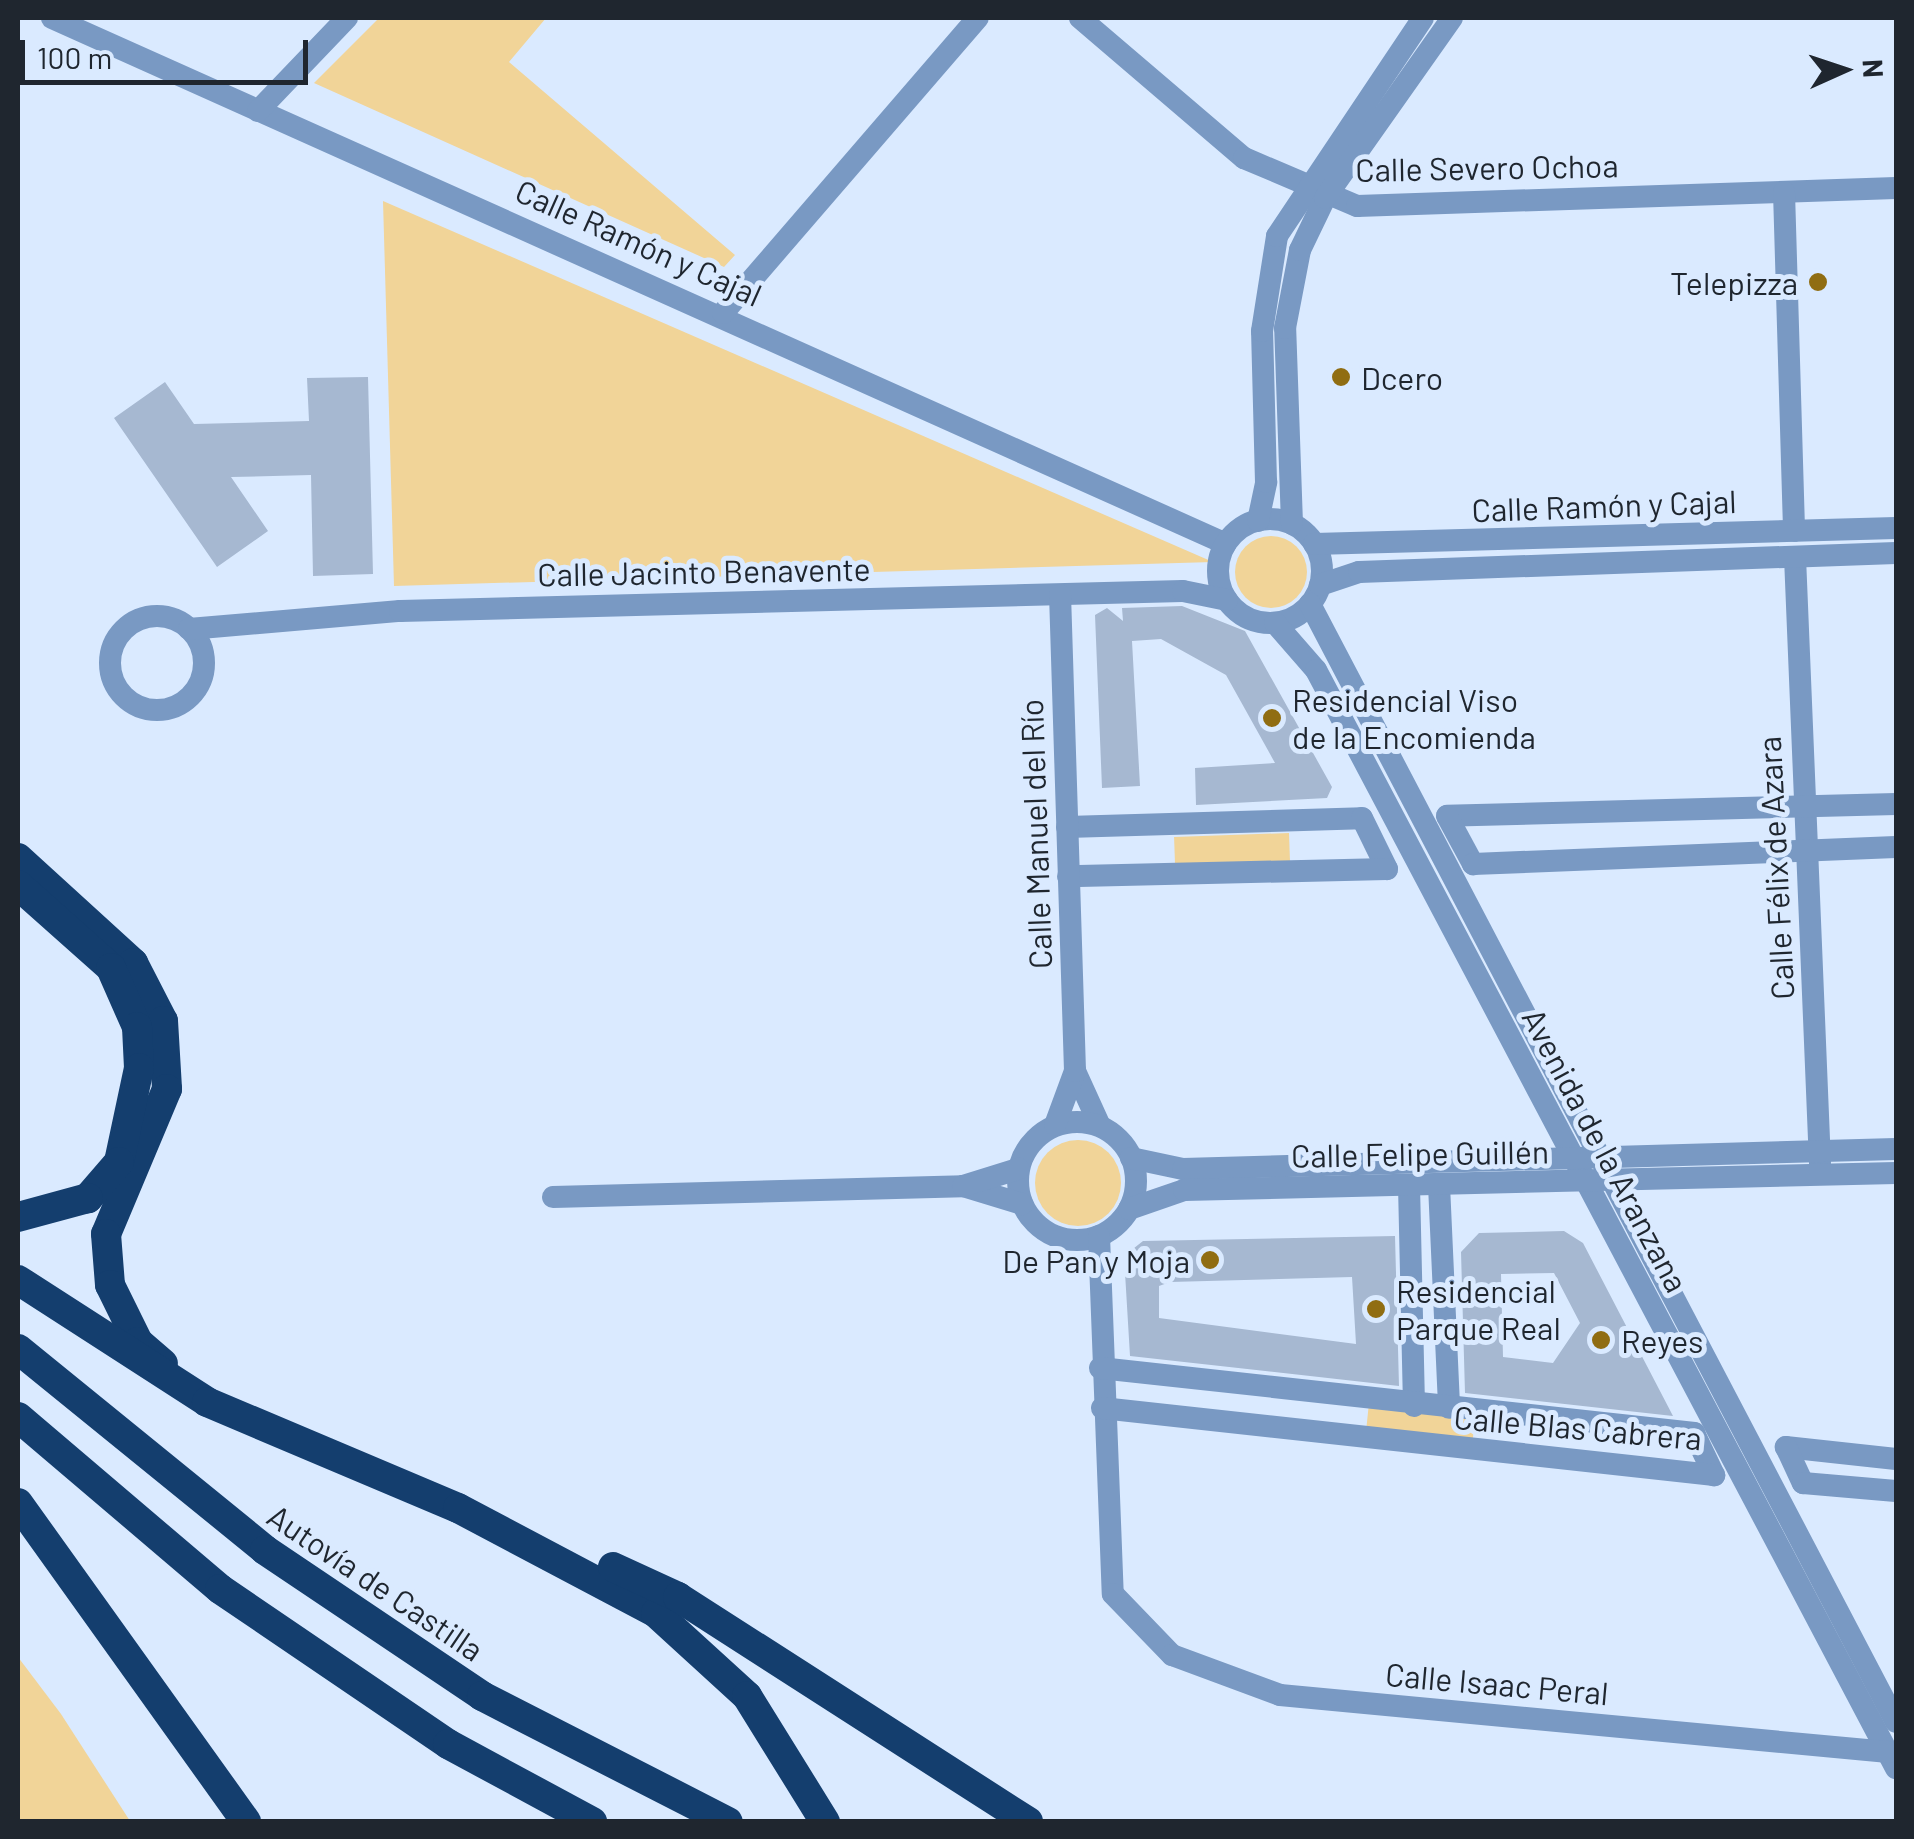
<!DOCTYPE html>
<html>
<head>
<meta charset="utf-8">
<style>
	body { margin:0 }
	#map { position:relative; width:1914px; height:1839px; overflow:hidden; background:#daeaff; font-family:Barlow,sans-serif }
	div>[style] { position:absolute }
	.green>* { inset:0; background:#f1d498; transform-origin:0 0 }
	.round { border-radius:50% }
	.building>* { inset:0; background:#a6b8d1 }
	.minor>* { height:22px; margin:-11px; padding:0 11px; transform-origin:11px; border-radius:11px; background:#7999c3 }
	.minor>.ring { margin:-11px; padding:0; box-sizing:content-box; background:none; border:22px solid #7999c3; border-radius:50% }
	.highway>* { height:30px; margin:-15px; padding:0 15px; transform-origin:15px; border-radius:15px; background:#143e6e }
	.dots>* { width:28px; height:28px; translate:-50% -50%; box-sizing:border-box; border:5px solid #daeaff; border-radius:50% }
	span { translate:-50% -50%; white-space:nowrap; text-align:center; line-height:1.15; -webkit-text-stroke:10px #daeaff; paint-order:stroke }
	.street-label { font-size:32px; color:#1f262f }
	.poi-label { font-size:32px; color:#1f262f }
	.right { translate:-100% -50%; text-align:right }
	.left { translate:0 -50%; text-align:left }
	.frame { position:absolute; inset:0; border:20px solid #1f262f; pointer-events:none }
	.north { position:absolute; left:1794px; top:20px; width:100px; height:100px; -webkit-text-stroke:8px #daeaff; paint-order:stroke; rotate:87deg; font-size:28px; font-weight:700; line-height:40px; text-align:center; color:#1f262f }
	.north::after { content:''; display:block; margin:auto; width:35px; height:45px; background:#1f262f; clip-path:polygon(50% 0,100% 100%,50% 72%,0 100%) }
	.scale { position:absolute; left:20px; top:40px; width:288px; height:45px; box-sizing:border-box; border:5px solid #1f262f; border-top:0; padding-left:12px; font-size:30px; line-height:35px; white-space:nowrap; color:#1f262f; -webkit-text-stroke:8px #daeaff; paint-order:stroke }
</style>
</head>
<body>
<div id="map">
	<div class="green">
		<i style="clip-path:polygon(379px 18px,546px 18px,509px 62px,735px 255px,724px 267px,314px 83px)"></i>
		<i style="clip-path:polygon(383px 201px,1213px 562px,394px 586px)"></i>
		<i class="round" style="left:1235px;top:536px;width:72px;height:72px"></i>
		<i style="left:1289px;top:833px;width:30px;height:115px;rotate:88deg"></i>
		<i class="round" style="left:1035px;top:1140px;width:86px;height:86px"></i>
		<i style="left:1369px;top:1403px;width:107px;height:34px;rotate:6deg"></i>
		<i style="clip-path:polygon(18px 1657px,61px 1714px,130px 1821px,20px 1821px)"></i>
	</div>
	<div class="building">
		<i style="clip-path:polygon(368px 377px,373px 574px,313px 576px,311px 475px,231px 477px,268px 531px,217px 567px,114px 418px,165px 382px,194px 424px,309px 421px,307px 378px)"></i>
		<i style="clip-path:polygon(1182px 606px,1245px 631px,1332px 787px,1327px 798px,1196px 805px,1195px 768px,1275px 763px,1226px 675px,1161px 639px,1132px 641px,1140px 786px,1102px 788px,1095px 615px,1107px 608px,1123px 621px,1122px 608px)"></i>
		<i style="clip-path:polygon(evenodd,1564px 1231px,1583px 1243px,1673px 1416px,1465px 1393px,1461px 1252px,1479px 1233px,1564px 1231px,1554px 1273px,1580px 1323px,1553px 1363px,1503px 1357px,1501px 1274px,1554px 1273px)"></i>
		<i style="clip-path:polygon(evenodd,1395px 1236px,1399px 1386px,1130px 1356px,1124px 1256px,1143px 1241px,1395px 1236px,1352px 1277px,1356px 1344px,1159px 1318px,1159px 1286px,1170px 1282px,1352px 1277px)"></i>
	</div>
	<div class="minor">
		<i style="left:52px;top:18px;width:1286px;rotate:24.13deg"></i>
		<i style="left:1080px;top:18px;width:216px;rotate:40.5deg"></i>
		<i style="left:1244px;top:158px;width:123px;rotate:23deg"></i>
		<i style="left:1357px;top:206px;width:539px;rotate:-1.91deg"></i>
		<i style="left:258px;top:111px;width:129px;rotate:-46.3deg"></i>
		<i style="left:1784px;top:192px;width:339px;rotate:88.3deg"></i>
		<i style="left:723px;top:313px;width:390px;rotate:-49.2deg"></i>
		<i class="ring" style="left:1218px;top:519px;width:82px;height:82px"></i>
		<i style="left:1258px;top:521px;width:40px;rotate:-78deg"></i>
		<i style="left:1266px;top:482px;width:151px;rotate:-91.5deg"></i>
		<i style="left:1262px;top:331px;width:96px;rotate:-81deg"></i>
		<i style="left:1277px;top:236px;width:262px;rotate:-56.2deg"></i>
		<i style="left:1292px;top:524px;width:196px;rotate:-92deg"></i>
		<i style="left:1285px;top:328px;width:79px;rotate:-79.1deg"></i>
		<i style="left:1300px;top:250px;width:58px;rotate:-64.3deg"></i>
		<i style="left:1325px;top:198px;width:220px;rotate:-54.8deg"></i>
		<i style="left:1314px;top:544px;width:582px;rotate:-1.57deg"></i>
		<i style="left:1795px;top:557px;width:607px;rotate:87.64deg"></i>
		<i style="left:1320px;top:585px;width:41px;rotate:-18.4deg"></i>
		<i style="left:1359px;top:572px;width:537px;rotate:-2.03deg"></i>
		<i style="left:1310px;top:604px;width:1262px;rotate:62.34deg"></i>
		<i class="ring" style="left:110px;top:616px;width:72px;height:72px"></i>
		<i style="left:1275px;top:623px;width:62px;rotate:48.9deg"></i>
		<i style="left:1316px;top:670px;width:1242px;rotate:62.16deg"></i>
		<i style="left:189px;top:629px;width:212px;rotate:-4.9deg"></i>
		<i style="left:400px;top:611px;width:783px;rotate:-1.46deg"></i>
		<i style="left:1183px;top:591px;width:45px;rotate:11.6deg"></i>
		<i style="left:1896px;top:804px;width:449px;rotate:178.5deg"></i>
		<i style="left:1447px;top:816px;width:55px;rotate:61.6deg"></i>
		<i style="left:1473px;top:864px;width:423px;rotate:-2.3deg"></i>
		<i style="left:1067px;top:827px;width:295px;rotate:-1.7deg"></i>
		<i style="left:1362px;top:818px;width:57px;rotate:63.9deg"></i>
		<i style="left:1387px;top:869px;width:319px;rotate:178.7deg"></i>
		<i style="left:1075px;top:1071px;width:60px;rotate:65.6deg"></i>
		<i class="ring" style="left:1018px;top:1122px;width:96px;height:96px"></i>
		<i style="left:1055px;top:1125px;width:58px;rotate:-69.7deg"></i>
		<i style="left:1075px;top:1071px;width:476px;rotate:-91.8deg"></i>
		<i style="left:1131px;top:1158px;width:53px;rotate:11.9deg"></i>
		<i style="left:1183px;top:1169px;width:713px;rotate:-1.61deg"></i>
		<i style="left:1409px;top:1185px;width:221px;rotate:88.7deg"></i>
		<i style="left:1439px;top:1185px;width:223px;rotate:87.4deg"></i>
		<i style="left:963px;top:1186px;width:62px;rotate:17deg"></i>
		<i style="left:553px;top:1197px;width:410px;rotate:-1.5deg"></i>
		<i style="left:963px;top:1186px;width:58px;rotate:-17.2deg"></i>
		<i style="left:1129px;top:1209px;width:58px;rotate:-19.1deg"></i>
		<i style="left:1184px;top:1190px;width:712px;rotate:-1.37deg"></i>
		<i style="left:1099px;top:1236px;width:358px;rotate:87.8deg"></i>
		<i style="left:1113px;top:1594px;width:85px;rotate:46deg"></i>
		<i style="left:1172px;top:1655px;width:115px;rotate:20.3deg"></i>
		<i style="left:1280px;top:1695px;width:611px;rotate:5.36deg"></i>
		<i style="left:1100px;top:1368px;width:598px;rotate:6.24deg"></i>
		<i style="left:1694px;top:1433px;width:47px;rotate:64.5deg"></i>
		<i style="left:1102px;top:1408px;width:616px;rotate:6.25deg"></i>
		<i style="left:1896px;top:1459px;width:111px;rotate:-173.8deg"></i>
		<i style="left:1786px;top:1447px;width:40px;rotate:65deg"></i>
		<i style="left:1803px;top:1483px;width:93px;rotate:4.9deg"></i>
	</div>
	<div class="highway">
		<i style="left:18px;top:858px;width:156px;rotate:42.4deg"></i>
		<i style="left:133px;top:963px;width:65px;rotate:62.7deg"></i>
		<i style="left:163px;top:1021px;width:68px;rotate:86.6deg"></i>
		<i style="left:167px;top:1089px;width:157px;rotate:112.8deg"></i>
		<i style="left:106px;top:1234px;width:51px;rotate:85.5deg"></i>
		<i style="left:110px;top:1285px;width:64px;rotate:63.8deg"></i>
		<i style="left:138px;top:1342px;width:33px;rotate:41deg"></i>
		<i style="left:18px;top:885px;width:125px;rotate:41.7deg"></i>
		<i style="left:111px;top:968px;width:64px;rotate:66.2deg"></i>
		<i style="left:137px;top:1027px;width:41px;rotate:87.2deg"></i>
		<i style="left:139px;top:1068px;width:96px;rotate:102deg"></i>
		<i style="left:119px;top:1162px;width:48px;rotate:130.7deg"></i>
		<i style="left:88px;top:1198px;width:73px;rotate:164.8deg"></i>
		<i style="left:18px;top:1280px;width:225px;rotate:32.8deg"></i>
		<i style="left:207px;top:1402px;width:272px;rotate:22.9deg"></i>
		<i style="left:458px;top:1508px;width:224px;rotate:27.9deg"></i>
		<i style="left:656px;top:1613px;width:123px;rotate:42.4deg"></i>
		<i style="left:747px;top:1696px;width:148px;rotate:58.2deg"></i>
		<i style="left:18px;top:1349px;width:318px;rotate:39.1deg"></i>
		<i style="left:265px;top:1550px;width:262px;rotate:33.9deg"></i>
		<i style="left:482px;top:1696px;width:276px;rotate:27.1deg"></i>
		<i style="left:18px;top:1417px;width:265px;rotate:40.4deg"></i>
		<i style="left:220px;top:1589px;width:276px;rotate:34.2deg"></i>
		<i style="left:448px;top:1744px;width:164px;rotate:28.4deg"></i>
		<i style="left:18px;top:1503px;width:392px;rotate:54.4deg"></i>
		<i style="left:613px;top:1567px;width:72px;rotate:24.8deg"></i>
		<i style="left:678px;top:1597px;width:416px;rotate:32.7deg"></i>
	</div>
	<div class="dots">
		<i style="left:1818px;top:282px;background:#906d12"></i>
		<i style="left:1341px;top:377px;background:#906d12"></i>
		<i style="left:1272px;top:718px;background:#906d12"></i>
		<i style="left:1210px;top:1260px;background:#906d12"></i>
		<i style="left:1376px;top:1309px;background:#906d12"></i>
		<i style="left:1601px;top:1340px;background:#906d12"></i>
	</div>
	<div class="street-label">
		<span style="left:1487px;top:167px;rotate:-1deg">Calle Severo Ochoa</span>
		<span style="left:639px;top:242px;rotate:24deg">Calle Ramón y Cajal</span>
		<span style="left:1604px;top:505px;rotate:-2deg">Calle Ramón y Cajal</span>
		<span style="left:704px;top:571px;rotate:-1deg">Calle Jacinto Benavente</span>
		<span style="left:1035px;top:834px;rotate:-92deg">Calle Manuel del Río</span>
		<span style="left:1775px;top:868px;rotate:-93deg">Calle Félix de Azara</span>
		<span style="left:1606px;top:1150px;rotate:62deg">Avenida de la Aranzana</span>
		<span style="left:1420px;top:1153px;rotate:-1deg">Calle Felipe Guillén</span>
		<span style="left:1578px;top:1427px;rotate:5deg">Calle Blas Cabrera</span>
		<span style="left:376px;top:1582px;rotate:34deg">Autovía de Castilla</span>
		<span style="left:1497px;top:1683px;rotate:5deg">Calle Isaac Peral</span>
	</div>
	<div class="poi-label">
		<span class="right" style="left:1798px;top:282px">Telepizza</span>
		<span class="left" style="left:1361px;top:377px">Dcero</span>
		<span class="left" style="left:1292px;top:718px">Residencial Viso<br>de la Encomienda</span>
		<span class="right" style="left:1190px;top:1260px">De Pan y Moja</span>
		<span class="left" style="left:1396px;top:1309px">Residencial<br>Parque Real</span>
		<span class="left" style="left:1621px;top:1340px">Reyes</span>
	</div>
	<div class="frame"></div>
	<div class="north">N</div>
	<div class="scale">100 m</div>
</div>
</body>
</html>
